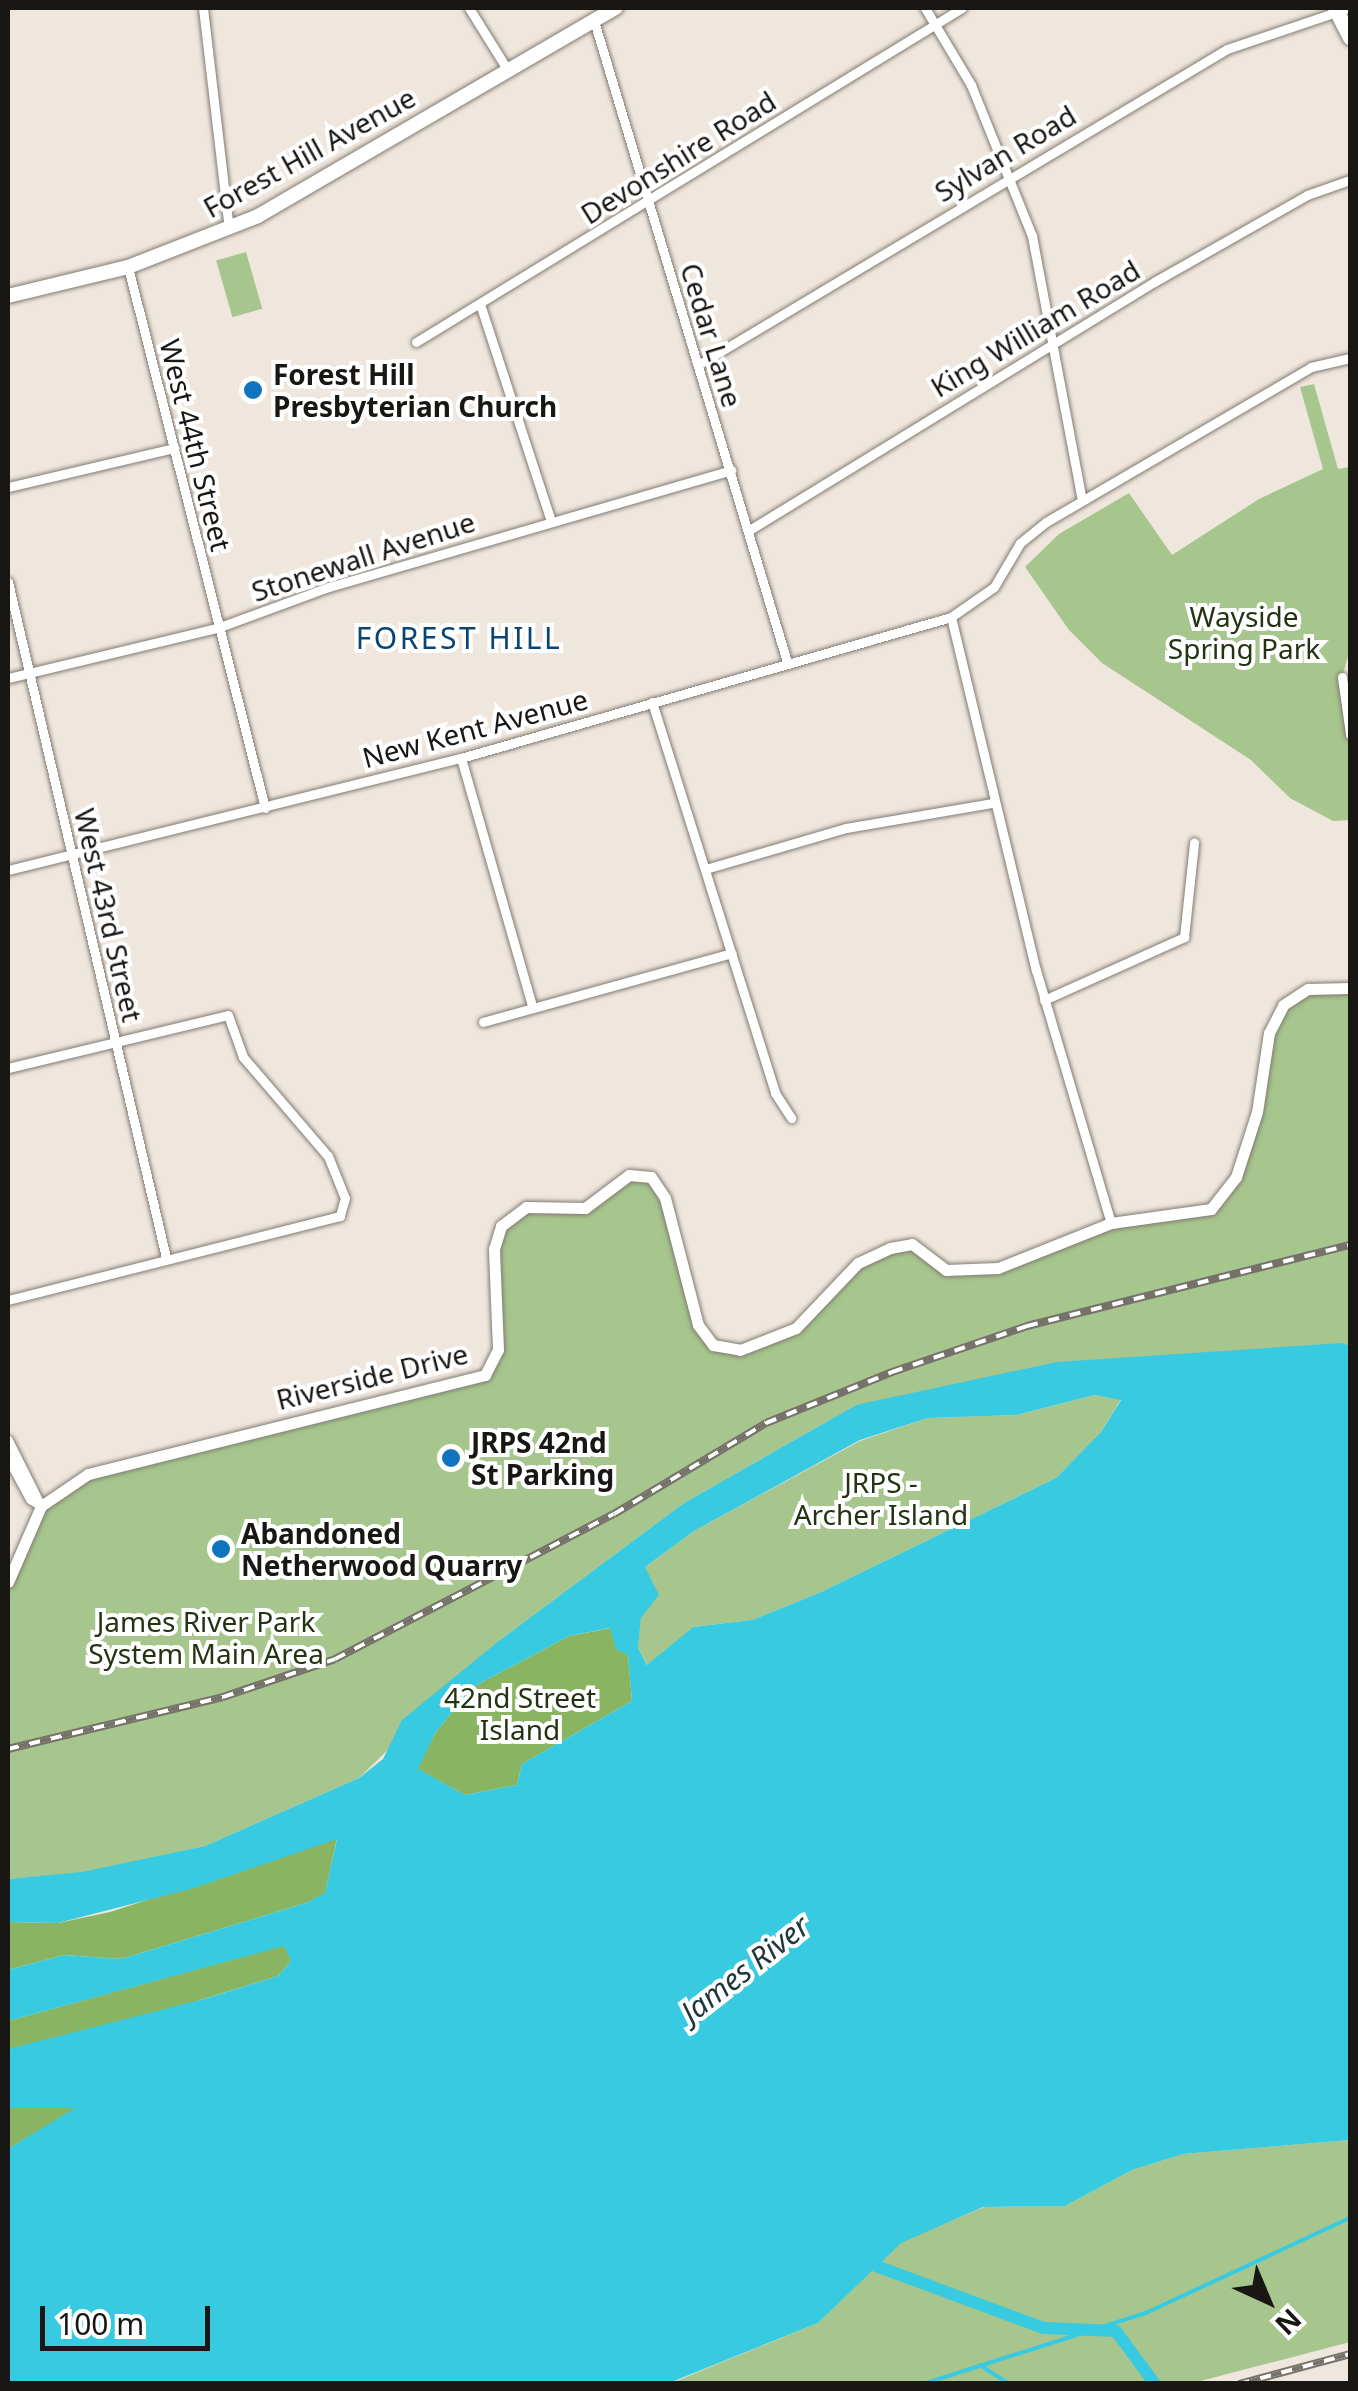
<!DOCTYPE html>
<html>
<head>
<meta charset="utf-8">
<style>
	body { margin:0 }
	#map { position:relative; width:1358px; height:2391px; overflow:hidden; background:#efe7de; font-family:"Noto Sans",sans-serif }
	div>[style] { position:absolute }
	.green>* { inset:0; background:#a6c68d; transform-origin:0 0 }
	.forest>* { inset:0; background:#89b562 }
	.water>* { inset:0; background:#38cae0 }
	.stream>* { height:4px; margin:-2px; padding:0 2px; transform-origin:2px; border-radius:2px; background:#38cae0 }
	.canal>* { height:12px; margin:-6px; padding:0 6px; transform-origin:6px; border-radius:6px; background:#38cae0 }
	.roads { filter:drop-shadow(0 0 2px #827b72) drop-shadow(0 0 2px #827b72) }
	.minor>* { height:9px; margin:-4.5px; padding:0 4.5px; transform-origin:4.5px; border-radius:4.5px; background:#fff }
	.tertiary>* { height:11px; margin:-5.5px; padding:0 5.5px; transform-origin:5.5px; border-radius:5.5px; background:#fff }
	.secondary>* { height:14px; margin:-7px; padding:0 7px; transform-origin:7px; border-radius:7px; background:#fff }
	.primary>* { height:15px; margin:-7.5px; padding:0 7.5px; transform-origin:7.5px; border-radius:7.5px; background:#fff }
	.rail>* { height:8px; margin-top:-4px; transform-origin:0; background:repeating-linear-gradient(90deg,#fff 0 11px,#76716b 0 22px); box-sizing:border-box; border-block:2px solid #76716b }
	.dots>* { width:28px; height:28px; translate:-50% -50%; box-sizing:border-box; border:5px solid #fff; border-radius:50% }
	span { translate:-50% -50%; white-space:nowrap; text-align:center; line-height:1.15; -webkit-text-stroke:8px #fff; paint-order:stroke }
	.street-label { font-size:28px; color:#191714 }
	.poi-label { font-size:28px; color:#191714; font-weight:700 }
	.left { translate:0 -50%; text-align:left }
	.park-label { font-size:28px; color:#233412 }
	.neighbourhood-label { font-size:30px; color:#084576; letter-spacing:2.5px }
	.water-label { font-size:30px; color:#1f373b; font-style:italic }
	.frame { position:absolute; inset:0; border:10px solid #191714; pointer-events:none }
	.north { position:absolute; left:1218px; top:2251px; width:100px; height:100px; -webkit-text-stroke:8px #fff; paint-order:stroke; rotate:136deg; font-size:28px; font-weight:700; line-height:40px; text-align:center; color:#191714 }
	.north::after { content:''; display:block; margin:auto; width:35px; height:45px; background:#191714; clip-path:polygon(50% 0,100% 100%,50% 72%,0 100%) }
	.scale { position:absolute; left:40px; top:2306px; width:170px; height:45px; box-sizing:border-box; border:5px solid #191714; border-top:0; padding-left:12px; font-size:30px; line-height:35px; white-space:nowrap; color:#191714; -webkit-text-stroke:8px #fff; paint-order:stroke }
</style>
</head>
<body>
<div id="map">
	<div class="green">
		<i style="left:246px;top:252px;width:59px;height:31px;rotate:74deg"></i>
		<i style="clip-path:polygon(1314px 384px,1338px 469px,1350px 467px,1350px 650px,1342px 677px,1350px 703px,1350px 820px,1333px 821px,1290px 798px,1251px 760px,1102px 663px,1069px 630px,1025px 567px,1059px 534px,1129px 493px,1172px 555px,1259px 499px,1323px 469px,1300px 387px)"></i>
		<i style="clip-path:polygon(1350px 988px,1350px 1346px,856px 1405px,684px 1503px,500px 1640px,359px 1778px,205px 1846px,82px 1873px,8px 1879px,8px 1582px,26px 1531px,68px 1485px,473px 1380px,492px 1366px,494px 1249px,515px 1213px,585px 1208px,629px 1175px,651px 1177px,665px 1198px,698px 1325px,713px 1345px,740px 1350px,797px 1328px,858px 1263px,912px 1244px,947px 1270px,998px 1268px,1111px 1223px,1200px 1213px,1224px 1197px,1257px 1112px,1269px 1033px,1283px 1005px,1308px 989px)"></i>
		<i style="clip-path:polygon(1095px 1395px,1121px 1399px,1101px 1432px,1056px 1478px,819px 1593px,752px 1620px,693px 1627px,648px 1666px,638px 1648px,645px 1567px,694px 1531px,860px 1441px,928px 1418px,1016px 1415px)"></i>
		<i style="clip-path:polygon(1350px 2140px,1350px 2342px,1193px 2383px,669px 2384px,818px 2323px,901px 2242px,984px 2207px,1065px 2206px,1132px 2170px,1183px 2154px)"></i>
	</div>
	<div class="forest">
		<i style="clip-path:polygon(611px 1628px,628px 1654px,632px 1701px,522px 1764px,517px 1785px,465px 1795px,417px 1769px,435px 1733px,473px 1687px,569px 1636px)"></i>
		<i style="clip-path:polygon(337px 1838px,325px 1894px,306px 1903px,121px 1959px,64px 1955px,8px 1970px,8px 1922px,58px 1923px,110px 1912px)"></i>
		<i style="clip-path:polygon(285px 1945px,291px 1961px,278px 1976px,113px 2027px,8px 2049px,8px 2021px)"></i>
		<i style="clip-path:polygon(8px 2108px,77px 2108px,8px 2149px)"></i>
	</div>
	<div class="water">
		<i style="clip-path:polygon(evenodd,1342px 1343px,1350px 1346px,1350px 2140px,1183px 2154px,1132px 2170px,1065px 2206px,983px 2207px,901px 2243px,818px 2323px,669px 2383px,8px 2383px,8px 2149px,75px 2108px,8px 2108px,8px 2049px,204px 1999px,278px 1976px,291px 1961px,284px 1946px,8px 2021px,8px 1970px,64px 1955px,121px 1959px,306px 1903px,325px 1893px,337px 1839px,194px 1888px,58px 1923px,8px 1922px,8px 1879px,82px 1872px,205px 1846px,359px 1778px,383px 1759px,402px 1720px,500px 1640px,684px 1503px,856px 1405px,1057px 1362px,1342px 1343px,1095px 1395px,1121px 1400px,1101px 1432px,1056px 1478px,819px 1593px,752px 1620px,693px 1627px,647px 1665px,638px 1648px,641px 1618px,659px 1595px,645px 1567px,694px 1531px,860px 1440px,928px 1418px,1016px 1415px,1095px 1395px,1342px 1343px,610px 1628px,616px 1649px,628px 1655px,632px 1701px,522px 1764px,517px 1785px,465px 1795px,418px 1769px,435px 1733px,473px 1687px,569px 1636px,610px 1628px)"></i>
	</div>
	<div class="stream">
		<i style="left:980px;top:2365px;width:35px;rotate:33deg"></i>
		<i style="left:923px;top:2384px;width:236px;rotate:-17.7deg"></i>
		<i style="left:1148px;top:2312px;width:223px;rotate:-25deg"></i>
	</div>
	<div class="canal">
		<i style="left:876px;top:2266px;width:179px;rotate:20.3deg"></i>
		<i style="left:1044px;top:2328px;width:72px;rotate:2.4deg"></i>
		<i style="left:1116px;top:2331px;width:66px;rotate:53.7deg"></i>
	</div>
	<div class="roads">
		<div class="minor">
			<i style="left:203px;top:8px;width:222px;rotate:83.3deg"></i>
			<i style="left:469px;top:8px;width:72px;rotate:58.1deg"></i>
			<i style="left:925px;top:8px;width:90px;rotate:59.1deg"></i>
			<i style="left:971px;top:85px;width:163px;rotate:68deg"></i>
			<i style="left:1032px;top:236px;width:269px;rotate:79.3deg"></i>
			<i style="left:594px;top:21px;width:669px;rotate:73.24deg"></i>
			<i style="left:128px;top:267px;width:558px;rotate:75.79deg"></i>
			<i style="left:480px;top:304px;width:228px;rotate:71.9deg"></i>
			<i style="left:416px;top:342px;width:640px;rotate:-31.46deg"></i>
			<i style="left:698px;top:365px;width:616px;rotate:-30.85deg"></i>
			<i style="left:1227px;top:49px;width:128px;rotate:-18.7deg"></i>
			<i style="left:8px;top:487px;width:171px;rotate:-13.2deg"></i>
			<i style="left:751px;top:529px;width:473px;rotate:-31.5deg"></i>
			<i style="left:1154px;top:282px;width:176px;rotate:-29.6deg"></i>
			<i style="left:1307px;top:195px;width:46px;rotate:-19.2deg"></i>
			<i style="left:8px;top:582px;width:694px;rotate:76.84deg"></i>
			<i style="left:951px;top:617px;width:363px;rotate:76.5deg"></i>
			<i style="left:1036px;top:970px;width:264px;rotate:73.5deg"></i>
			<i style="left:1342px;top:677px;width:58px;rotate:82deg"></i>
			<i style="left:8px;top:678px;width:218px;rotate:-13.5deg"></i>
			<i style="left:220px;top:627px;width:116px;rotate:-20.2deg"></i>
			<i style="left:329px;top:587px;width:419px;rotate:-16.2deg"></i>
			<i style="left:652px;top:702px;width:410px;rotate:72.5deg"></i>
			<i style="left:775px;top:1093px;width:30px;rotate:57deg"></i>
			<i style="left:461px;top:758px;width:257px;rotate:74deg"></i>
			<i style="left:709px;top:868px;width:143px;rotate:-16.3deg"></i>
			<i style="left:846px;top:828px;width:149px;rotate:-9.7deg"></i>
			<i style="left:8px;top:870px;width:467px;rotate:-13.9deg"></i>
			<i style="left:461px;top:758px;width:510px;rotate:-16.05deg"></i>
			<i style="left:951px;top:617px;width:52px;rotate:-34.9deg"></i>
			<i style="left:994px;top:587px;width:51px;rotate:-59.4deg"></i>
			<i style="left:1020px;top:543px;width:33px;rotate:-39deg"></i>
			<i style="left:1046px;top:522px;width:307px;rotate:-30.3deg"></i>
			<i style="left:1311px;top:367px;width:40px;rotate:-13deg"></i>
			<i style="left:1044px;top:1000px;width:154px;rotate:-24.2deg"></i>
			<i style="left:1184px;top:937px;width:95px;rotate:-83.9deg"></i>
			<i style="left:483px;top:1022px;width:258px;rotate:-15.5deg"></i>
			<i style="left:8px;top:1068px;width:226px;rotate:-13.5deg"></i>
			<i style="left:228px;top:1015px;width:45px;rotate:70.3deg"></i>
			<i style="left:243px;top:1057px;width:130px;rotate:49.4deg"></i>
			<i style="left:328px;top:1156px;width:45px;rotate:68deg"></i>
			<i style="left:345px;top:1198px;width:19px;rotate:106deg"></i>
			<i style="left:340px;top:1216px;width:342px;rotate:165.8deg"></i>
			<i style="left:8px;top:1440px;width:74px;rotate:63.4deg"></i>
			<i style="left:8px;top:1458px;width:47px;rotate:61.8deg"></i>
			<i style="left:30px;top:1499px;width:13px;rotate:32deg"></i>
		</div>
		<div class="tertiary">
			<i style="left:8px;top:1582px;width:83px;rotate:-66.5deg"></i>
			<i style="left:41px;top:1506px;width:57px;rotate:-34.2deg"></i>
			<i style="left:88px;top:1474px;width:409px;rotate:-14deg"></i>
			<i style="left:485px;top:1375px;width:28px;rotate:-63deg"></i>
			<i style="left:498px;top:1350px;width:101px;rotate:-92.3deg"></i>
			<i style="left:494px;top:1249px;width:24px;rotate:-73deg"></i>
			<i style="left:501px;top:1226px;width:31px;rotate:-37deg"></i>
			<i style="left:526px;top:1207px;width:59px;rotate:1deg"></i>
			<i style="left:585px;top:1208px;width:55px;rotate:-36.9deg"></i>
			<i style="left:629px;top:1175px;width:22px;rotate:5deg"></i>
			<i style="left:651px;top:1177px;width:25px;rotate:56deg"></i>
			<i style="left:665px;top:1198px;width:131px;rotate:75.4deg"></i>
			<i style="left:698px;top:1325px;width:25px;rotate:53deg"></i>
			<i style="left:713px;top:1345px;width:27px;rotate:10deg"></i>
			<i style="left:740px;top:1350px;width:60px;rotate:-21.4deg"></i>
			<i style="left:796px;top:1328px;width:90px;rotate:-46.4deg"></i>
			<i style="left:858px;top:1263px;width:35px;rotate:-25deg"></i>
			<i style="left:890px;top:1248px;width:22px;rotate:-10deg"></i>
			<i style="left:912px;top:1244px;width:43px;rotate:37.4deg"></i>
			<i style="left:946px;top:1270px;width:52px;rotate:-2.2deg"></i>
			<i style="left:998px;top:1268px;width:122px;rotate:-21.7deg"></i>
			<i style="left:1111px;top:1223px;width:101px;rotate:-8deg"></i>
			<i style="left:1211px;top:1209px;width:41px;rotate:-52deg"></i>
			<i style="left:1236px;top:1177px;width:68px;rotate:-72.1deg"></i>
			<i style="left:1257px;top:1112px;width:80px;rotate:-81.4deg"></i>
			<i style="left:1269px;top:1033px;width:31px;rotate:-63deg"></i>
			<i style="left:1283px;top:1005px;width:30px;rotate:-33deg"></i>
			<i style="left:1308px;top:989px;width:42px;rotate:-1.4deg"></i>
		</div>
		<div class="secondary">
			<i style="left:8px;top:296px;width:123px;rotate:-13.6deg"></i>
			<i style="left:128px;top:267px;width:140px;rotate:-21.4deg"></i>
			<i style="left:258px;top:216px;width:414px;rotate:-30.2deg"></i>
		</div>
		<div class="primary">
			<i style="left:1335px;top:8px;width:33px;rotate:63deg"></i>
		</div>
	</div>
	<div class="rail">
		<i style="left:8px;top:1749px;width:221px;rotate:-13.6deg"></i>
		<i style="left:223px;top:1697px;width:118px;rotate:-18.7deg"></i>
		<i style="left:335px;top:1659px;width:314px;rotate:-27.5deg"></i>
		<i style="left:614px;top:1514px;width:177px;rotate:-30.9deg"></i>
		<i style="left:766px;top:1423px;width:136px;rotate:-22deg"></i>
		<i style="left:892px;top:1372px;width:143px;rotate:-18.8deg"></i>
		<i style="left:1027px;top:1326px;width:333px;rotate:-14.1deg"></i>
		<i style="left:1239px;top:2384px;width:115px;rotate:-15.1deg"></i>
	</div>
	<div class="dots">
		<i style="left:253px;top:390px;background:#1073bf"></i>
		<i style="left:451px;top:1458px;background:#1073bf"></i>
		<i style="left:221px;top:1549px;background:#1073bf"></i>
	</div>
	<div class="street-label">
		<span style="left:309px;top:152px;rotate:-29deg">Forest Hill Avenue</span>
		<span style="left:1005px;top:153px;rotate:-31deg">Sylvan Road</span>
		<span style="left:678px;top:157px;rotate:-32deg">Devonshire Road</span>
		<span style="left:1035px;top:328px;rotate:-31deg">King William Road</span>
		<span style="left:712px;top:335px;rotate:73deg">Cedar Lane</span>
		<span style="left:196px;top:445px;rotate:76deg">West 44th Street</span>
		<span style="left:363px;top:556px;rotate:-18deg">Stonewall Avenue</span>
		<span style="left:475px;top:728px;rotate:-15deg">New Kent Avenue</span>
		<span style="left:109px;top:915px;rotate:77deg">West 43rd Street</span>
		<span style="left:372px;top:1376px;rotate:-14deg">Riverside Drive</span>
	</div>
	<div class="poi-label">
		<span class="left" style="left:273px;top:390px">Forest Hill<br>Presbyterian Church</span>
		<span class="left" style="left:471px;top:1458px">JRPS 42nd<br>St Parking</span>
		<span class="left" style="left:241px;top:1549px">Abandoned<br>Netherwood Quarry</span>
	</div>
	<div class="park-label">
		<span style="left:1244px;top:632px">Wayside<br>Spring Park</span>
		<span style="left:881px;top:1498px">JRPS -<br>Archer Island</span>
		<span style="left:206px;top:1637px">James River Park<br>System Main Area</span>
		<span style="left:520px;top:1713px">42nd Street<br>Island</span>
	</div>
	<div class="neighbourhood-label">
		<span style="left:459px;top:638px">FOREST HILL</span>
	</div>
	<div class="water-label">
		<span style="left:745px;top:1969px;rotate:-38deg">James River</span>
	</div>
	<div class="frame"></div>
	<div class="north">N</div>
	<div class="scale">100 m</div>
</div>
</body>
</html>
